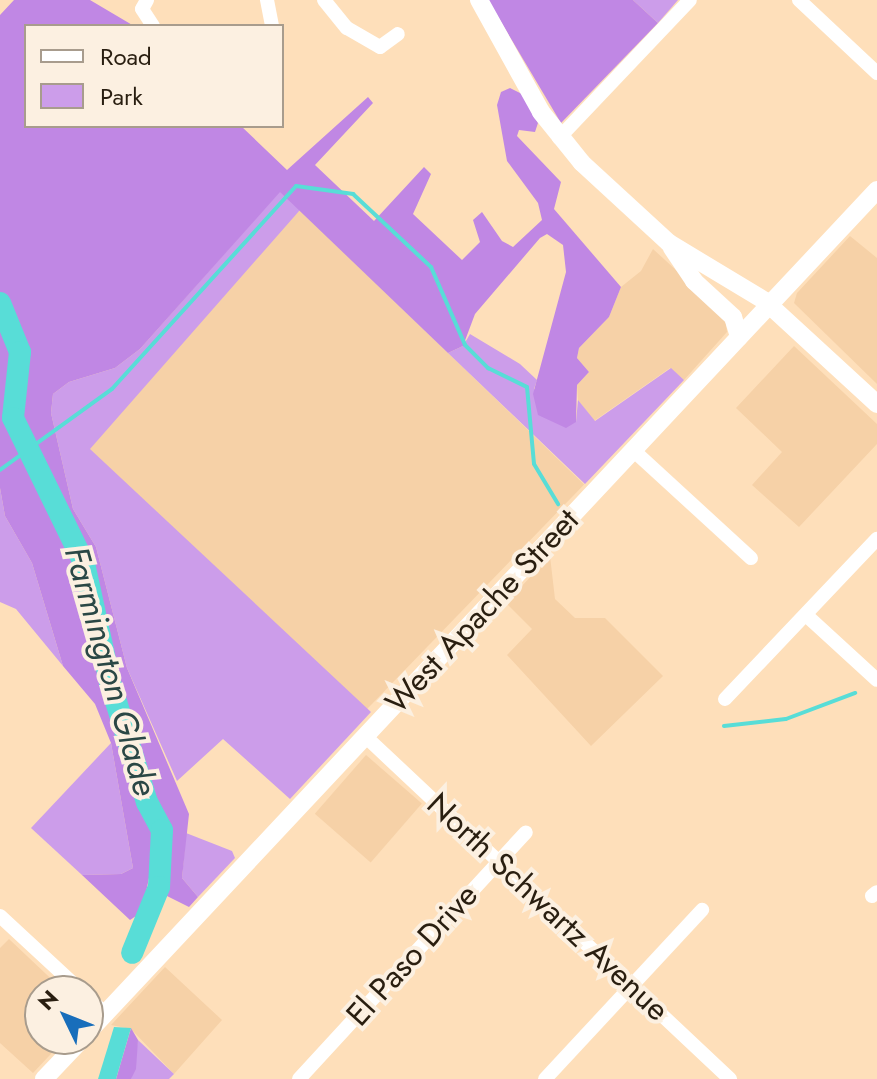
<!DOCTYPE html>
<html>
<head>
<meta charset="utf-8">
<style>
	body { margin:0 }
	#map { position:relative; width:877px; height:1079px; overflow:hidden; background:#fedfba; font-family:Jost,sans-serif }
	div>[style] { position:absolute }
	.built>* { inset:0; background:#f6d1a7; transform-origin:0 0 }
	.green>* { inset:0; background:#cc9dea }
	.forest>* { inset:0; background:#c087e4 }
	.water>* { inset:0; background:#58ddd7 }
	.stream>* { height:4px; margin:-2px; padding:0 2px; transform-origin:2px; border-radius:2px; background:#58ddd7 }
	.river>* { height:22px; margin:-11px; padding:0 11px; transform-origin:11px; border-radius:11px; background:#58ddd7 }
	.minor>* { height:14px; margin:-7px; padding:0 7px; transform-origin:7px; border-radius:7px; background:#fff }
	.secondary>* { height:18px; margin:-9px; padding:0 9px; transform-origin:9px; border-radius:9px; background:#fff }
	span { translate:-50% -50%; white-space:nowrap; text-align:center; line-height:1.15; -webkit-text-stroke:8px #fcf0e1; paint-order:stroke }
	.street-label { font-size:32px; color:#291e10 }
	.water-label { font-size:34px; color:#2a4745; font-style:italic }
	.legend { position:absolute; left:24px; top:24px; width:260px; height:104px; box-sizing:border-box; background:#fcf0e1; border:2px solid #a89c8d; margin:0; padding:10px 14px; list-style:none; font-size:24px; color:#291e10 }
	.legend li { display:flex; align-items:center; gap:16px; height:40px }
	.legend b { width:40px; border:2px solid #a89c8d }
	.north { position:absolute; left:24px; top:975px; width:80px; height:80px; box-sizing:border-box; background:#fcf0e1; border:2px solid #a89c8d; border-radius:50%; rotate:313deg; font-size:22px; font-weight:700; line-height:32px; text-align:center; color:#291e10 }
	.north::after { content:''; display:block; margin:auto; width:28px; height:36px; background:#186ebb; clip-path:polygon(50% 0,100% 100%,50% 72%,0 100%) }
</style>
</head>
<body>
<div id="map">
	<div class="built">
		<i style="left:300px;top:210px;width:395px;height:319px;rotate:44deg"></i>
		<i style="clip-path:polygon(850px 236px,877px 258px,877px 384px,794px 303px,797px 293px)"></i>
		<i style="clip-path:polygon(653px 249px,725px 315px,727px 332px,684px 380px,670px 368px,594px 421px,578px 400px,577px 385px,589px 372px,577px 358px,579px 348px,609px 317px,621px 287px,641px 271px)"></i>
		<i style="clip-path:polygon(794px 346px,877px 424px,877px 444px,799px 527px,752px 485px,782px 452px,736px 408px)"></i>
		<i style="clip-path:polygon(550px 556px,555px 599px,575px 618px,605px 618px,663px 676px,591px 746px,507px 655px,532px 629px,506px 603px)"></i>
		<i style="left:366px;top:755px;width:74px;height:78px;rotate:41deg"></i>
		<i style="clip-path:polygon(9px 939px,64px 991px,40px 991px,40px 1039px,65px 1039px,33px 1073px,0 1043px,0 948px)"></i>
		<i style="clip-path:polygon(165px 967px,222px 1020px,174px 1074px,131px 1029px,111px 1025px)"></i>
	</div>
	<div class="green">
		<i style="clip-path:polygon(633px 0,678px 0,658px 23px)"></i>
		<i style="clip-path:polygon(280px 191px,300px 210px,90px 449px,371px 712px,290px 799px,223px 739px,177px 781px,127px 668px,96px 547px,73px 509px,51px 413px,53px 394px,69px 382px,115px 368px,140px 349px)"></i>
		<i style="clip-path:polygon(470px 334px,520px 364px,537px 380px,534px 389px,576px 422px,578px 400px,595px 421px,671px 368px,684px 380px,585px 484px,448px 353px,463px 346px)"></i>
		<i style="clip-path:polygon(0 488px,5px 516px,32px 563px,63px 666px,16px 609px,0 602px)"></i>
		<i style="clip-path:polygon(111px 743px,133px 868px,121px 874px,82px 875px,31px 828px)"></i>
		<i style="clip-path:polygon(186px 833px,232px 851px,235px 858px,198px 897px,182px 878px)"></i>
		<i style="clip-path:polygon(138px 1040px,174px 1074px,169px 1079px,131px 1079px)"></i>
	</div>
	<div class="forest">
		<i style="clip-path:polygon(14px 0,90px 0,134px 26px,26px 26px,26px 126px,241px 126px,287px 170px,368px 97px,373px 103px,315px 165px,374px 221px,424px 167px,431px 174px,413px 214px,462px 260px,480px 242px,473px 220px,482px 212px,502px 241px,513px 247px,542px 220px,538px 203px,507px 161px,497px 105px,501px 92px,510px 88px,522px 94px,538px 123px,535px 132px,519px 130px,517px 136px,561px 182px,554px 209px,621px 287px,609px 317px,579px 348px,577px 358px,589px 372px,577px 385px,576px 422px,566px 428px,538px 415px,533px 394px,566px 272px,563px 245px,547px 234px,540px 238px,475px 314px,463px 346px,448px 353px,280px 192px,140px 349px,115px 368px,69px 382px,53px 394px,51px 413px,73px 509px,96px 547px,127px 668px,189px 814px,182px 878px,198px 897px,189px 907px,167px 896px,159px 901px,170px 833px,152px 806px,112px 681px,85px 555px,18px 420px,28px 351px,0 297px,0 15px)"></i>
		<i style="clip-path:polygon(488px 0,633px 0,658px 23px,561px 123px)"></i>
		<i style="clip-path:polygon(0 307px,16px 353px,7px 426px,83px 564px,108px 683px,138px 795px,157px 839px,142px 912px,130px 920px,82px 875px,121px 874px,133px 868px,111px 743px,95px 704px,63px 666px,32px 563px,5px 516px,0 488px)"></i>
		<i style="clip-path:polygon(131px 1028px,138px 1040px,136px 1069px,131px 1079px,116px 1079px)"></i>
	</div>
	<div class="water">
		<i style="clip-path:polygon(114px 1027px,131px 1028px,116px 1079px,98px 1079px)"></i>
	</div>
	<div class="stream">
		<i style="left:0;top:470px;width:138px;rotate:-35.9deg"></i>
		<i style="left:112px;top:389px;width:274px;rotate:-47.8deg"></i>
		<i style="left:296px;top:186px;width:58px;rotate:8deg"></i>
		<i style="left:353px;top:194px;width:107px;rotate:43.1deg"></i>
		<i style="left:431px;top:267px;width:85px;rotate:66.4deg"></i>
		<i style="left:465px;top:345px;width:33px;rotate:45deg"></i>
		<i style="left:488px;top:368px;width:43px;rotate:26deg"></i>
		<i style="left:527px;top:387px;width:77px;rotate:84.8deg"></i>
		<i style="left:534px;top:464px;width:47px;rotate:59deg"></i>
		<i style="left:724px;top:726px;width:62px;rotate:-6.4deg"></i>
		<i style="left:786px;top:719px;width:74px;rotate:-20.6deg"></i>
	</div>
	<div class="river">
		<i style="left:0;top:303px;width:53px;rotate:67.8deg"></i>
		<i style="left:20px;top:352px;width:66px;rotate:96.1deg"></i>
		<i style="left:13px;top:418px;width:161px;rotate:63.9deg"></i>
		<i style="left:84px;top:563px;width:122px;rotate:77.7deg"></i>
		<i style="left:110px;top:682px;width:126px;rotate:72.9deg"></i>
		<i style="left:147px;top:802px;width:32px;rotate:62deg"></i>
		<i style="left:162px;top:830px;width:57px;rotate:93deg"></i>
		<i style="left:159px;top:887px;width:71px;rotate:112.2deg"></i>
	</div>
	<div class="minor">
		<i style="left:147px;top:0;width:10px;rotate:119deg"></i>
		<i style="left:142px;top:9px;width:20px;rotate:57deg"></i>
		<i style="left:267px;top:0;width:26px;rotate:79deg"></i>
		<i style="left:324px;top:0;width:36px;rotate:51deg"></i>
		<i style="left:347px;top:28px;width:38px;rotate:30deg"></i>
		<i style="left:380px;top:47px;width:22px;rotate:-36deg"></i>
		<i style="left:799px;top:0;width:107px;rotate:43.1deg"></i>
		<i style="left:559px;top:138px;width:190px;rotate:-46.5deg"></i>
		<i style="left:633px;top:450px;width:160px;rotate:42.5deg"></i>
		<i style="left:806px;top:615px;width:96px;rotate:42.5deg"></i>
		<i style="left:725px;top:699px;width:221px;rotate:-46.5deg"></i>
		<i style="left:365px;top:736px;width:501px;rotate:43.22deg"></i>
		<i style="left:872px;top:896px;width:6px;rotate:-39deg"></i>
		<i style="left:0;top:916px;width:110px;rotate:42.8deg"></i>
		<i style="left:88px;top:997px;width:24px;rotate:45deg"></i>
		<i style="left:299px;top:1079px;width:335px;rotate:-47.4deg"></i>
		<i style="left:545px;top:1079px;width:231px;rotate:-47.1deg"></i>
	</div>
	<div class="secondary">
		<i style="left:479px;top:0;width:128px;rotate:61deg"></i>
		<i style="left:541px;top:112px;width:65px;rotate:51.2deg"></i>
		<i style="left:582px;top:163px;width:118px;rotate:42.6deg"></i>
		<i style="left:669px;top:243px;width:112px;rotate:31.1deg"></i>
		<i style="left:765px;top:301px;width:152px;rotate:42.6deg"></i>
		<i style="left:672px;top:248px;width:40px;rotate:56deg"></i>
		<i style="left:694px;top:281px;width:53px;rotate:42.7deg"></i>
		<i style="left:733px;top:317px;width:21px;rotate:73deg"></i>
		<i style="left:88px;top:1032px;width:1154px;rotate:-46.86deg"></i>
		<i style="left:44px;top:1079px;width:55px;rotate:-46.5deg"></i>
	</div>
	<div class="street-label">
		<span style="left:482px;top:611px;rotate:-47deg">West Apache Street</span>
		<span style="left:548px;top:907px;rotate:43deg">North Schwartz Avenue</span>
		<span style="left:412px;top:955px;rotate:-48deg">El Paso Drive</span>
	</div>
	<div class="water-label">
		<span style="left:111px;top:671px;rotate:74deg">Farmington Glade</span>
	</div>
	<ul class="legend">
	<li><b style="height:10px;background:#fff"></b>Road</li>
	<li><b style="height:22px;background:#cc9dea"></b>Park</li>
	</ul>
	<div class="north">N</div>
</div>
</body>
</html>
